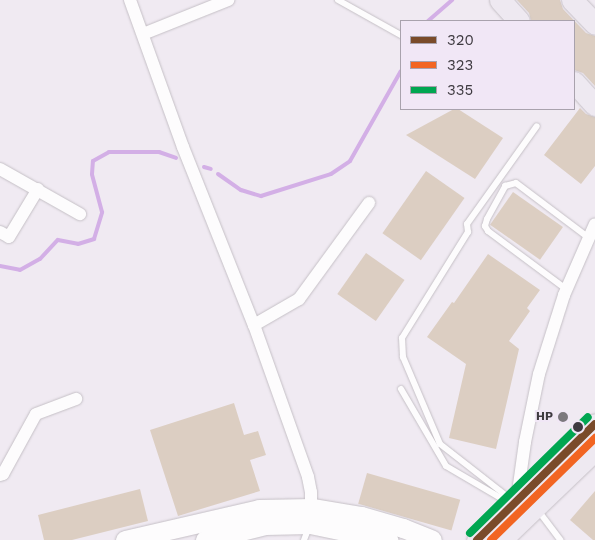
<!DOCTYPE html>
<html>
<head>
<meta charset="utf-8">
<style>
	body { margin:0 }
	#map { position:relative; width:595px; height:540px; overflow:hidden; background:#f0eaf2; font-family:"Work Sans",sans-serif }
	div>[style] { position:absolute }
	.stream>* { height:4px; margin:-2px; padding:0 2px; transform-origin:2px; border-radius:2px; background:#d3afe6 }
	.building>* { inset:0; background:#dccec2; transform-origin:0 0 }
	.roads { filter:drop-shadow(0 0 1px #c5c0c6) drop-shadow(0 0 1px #c5c0c6) }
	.service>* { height:6px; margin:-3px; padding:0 3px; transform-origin:3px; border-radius:3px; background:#fdfcfd }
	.minor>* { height:12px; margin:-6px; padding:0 6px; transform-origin:6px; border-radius:6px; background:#fdfcfd }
	.secondary>* { height:19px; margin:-9.5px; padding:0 9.5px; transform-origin:9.5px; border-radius:9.5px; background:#fdfcfd }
	.primary>* { height:21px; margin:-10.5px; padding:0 10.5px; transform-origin:10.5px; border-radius:10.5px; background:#eee9f1 }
	.bus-1>* { height:8px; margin:-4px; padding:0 4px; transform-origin:4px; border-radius:4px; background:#7a4b2a }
	.bus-2>* { height:8px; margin:-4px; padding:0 4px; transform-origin:4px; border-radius:4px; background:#f26522 }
	.bus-3>* { height:8px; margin:-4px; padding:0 4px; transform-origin:4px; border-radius:4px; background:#00a651 }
	.dots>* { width:14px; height:14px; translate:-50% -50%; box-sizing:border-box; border:2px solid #f1e7f6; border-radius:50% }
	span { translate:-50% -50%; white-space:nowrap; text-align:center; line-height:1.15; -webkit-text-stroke:4px #f1e7f6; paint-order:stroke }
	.poi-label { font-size:12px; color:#3e3a40; font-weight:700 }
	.right { translate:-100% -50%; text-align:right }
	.legend { position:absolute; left:400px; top:20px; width:175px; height:90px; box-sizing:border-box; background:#f1e7f6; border:1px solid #a9a2ad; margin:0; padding:6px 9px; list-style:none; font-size:15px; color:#3e3a40 }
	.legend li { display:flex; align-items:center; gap:10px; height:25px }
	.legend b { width:25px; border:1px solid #a9a2ad }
</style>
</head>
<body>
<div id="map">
	<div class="stream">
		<i style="left:428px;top:21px;width:32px;rotate:-41deg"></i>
		<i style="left:204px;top:167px;width:7px;rotate:16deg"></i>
		<i style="left:218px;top:174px;width:28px;rotate:35deg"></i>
		<i style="left:241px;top:190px;width:21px;rotate:17deg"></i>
		<i style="left:261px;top:196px;width:73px;rotate:-17.4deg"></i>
		<i style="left:331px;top:174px;width:23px;rotate:-34deg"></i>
		<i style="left:350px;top:161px;width:103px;rotate:-60.5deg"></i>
		<i style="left:0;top:266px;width:20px;rotate:11deg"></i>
		<i style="left:20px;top:270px;width:23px;rotate:-29deg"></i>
		<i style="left:40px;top:259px;width:26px;rotate:-47deg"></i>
		<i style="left:58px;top:240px;width:20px;rotate:11deg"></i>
		<i style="left:78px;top:244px;width:17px;rotate:-17deg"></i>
		<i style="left:94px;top:239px;width:28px;rotate:-73deg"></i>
		<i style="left:102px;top:212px;width:39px;rotate:-105deg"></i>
		<i style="left:92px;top:174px;width:13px;rotate:-86deg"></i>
		<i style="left:93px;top:161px;width:18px;rotate:-29deg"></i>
		<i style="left:109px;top:152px;width:50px"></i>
		<i style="left:159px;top:152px;width:18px;rotate:19deg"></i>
	</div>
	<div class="building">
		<i style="clip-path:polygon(517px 0,560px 0,563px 9px,586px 33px,595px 36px,595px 86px,583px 73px,574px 70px,574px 21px,531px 21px,529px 13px)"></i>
		<i style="clip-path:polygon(580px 108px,586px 114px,595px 117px,595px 166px,581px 184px,544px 155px)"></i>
		<i style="clip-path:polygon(454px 109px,458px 109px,503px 138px,475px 179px,406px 135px)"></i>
		<i style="left:426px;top:171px;width:47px;height:76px;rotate:35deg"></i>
		<i style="left:513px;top:192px;width:61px;height:40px;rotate:35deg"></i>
		<i style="left:366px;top:253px;width:47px;height:50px;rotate:35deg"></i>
		<i style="clip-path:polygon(488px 254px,540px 290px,527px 308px,530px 311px,509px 341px,519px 349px,496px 449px,449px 438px,466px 364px,427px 337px,452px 302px,454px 303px)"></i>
		<i style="clip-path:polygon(234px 403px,244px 435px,258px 431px,266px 455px,250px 460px,260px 491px,178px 516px,150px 430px)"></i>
		<i style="left:367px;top:473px;width:97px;height:32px;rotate:16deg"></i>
		<i style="clip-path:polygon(140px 489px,148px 521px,72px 540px,44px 540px,38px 515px)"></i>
		<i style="clip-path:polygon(595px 491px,595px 540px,593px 540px,570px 520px)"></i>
	</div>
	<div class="roads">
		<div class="service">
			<i style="left:338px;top:0;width:72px;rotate:29.1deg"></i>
			<i style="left:566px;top:289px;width:97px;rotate:-143.4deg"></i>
			<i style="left:488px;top:231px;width:6px;rotate:-121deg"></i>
			<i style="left:485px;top:226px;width:7px;rotate:-74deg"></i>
			<i style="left:487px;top:219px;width:38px;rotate:-61deg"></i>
			<i style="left:505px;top:186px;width:11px;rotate:-15deg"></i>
			<i style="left:516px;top:183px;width:91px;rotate:37deg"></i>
			<i style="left:401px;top:389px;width:89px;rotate:59.7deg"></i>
			<i style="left:446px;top:466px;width:75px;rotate:30.3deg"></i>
			<i style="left:513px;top:501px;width:93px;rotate:-142deg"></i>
			<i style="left:440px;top:444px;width:95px;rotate:-113deg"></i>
			<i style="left:403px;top:357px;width:19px;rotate:-93deg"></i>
			<i style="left:402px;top:338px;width:125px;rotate:-58.1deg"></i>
			<i style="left:468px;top:232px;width:8px;rotate:-97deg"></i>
			<i style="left:467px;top:224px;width:120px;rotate:-54.5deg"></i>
			<i style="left:537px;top:509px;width:39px;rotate:53deg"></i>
			<i style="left:304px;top:540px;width:14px;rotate:-69deg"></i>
		</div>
		<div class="minor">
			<i style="left:130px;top:0;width:156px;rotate:70.2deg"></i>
			<i style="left:183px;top:147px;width:192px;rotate:68.3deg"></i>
			<i style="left:254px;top:325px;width:161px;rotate:70.4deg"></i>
			<i style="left:308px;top:477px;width:15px;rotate:79deg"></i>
			<i style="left:311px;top:492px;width:24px;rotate:90deg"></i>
			<i style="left:143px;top:34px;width:92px;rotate:-21.8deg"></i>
			<i style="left:0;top:169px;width:92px;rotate:29.4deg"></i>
			<i style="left:0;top:232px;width:10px;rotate:29deg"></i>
			<i style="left:9px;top:237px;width:56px;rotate:-58.9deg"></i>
			<i style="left:254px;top:325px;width:52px;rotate:-30deg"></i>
			<i style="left:299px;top:299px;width:119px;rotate:-53.9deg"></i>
			<i style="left:0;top:475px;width:3px;rotate:-18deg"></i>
			<i style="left:3px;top:474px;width:68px;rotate:-61.2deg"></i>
			<i style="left:36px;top:414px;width:43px;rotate:-20.6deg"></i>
			<i style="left:517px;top:499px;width:58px;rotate:-82deg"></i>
			<i style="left:525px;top:442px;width:69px;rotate:-78.4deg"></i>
			<i style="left:539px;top:374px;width:83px;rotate:-72.4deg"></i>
			<i style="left:564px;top:295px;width:77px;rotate:-66.4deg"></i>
		</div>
		<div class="secondary">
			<i style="left:125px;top:540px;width:138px;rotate:-13deg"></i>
			<i style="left:259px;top:509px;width:53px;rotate:-1.1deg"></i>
			<i style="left:312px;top:508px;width:50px;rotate:9.3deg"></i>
			<i style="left:361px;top:516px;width:44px;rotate:15.9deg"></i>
			<i style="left:403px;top:528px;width:31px;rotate:22deg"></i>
			<i style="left:205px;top:540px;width:62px;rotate:-14deg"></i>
			<i style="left:265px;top:525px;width:45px;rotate:-1.3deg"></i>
			<i style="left:310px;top:524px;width:80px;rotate:11.6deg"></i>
		</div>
		<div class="primary">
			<i style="left:500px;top:0;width:28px;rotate:48deg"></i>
			<i style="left:572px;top:0;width:33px;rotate:46deg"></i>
			<i style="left:574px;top:82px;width:31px;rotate:48deg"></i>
			<i style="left:477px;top:540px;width:165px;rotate:-44.5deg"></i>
			<i style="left:501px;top:540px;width:130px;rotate:-43.8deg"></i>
		</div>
	</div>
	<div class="bus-1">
		<i style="left:477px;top:540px;width:165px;rotate:-44.5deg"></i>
	</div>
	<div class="bus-2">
		<i style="left:491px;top:540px;width:146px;rotate:-44.4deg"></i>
	</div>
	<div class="bus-3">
		<i style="left:470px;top:533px;width:165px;rotate:-44.5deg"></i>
	</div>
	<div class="dots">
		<i style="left:563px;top:417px;background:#7c787e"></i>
		<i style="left:578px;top:427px;background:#3e3a40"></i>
	</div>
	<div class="poi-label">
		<span class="right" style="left:553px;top:417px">HP</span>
	</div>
	<ul class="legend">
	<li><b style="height:6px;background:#7a4b2a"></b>320</li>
	<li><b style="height:6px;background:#f26522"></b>323</li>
	<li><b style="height:6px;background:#00a651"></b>335</li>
	</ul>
</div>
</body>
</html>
